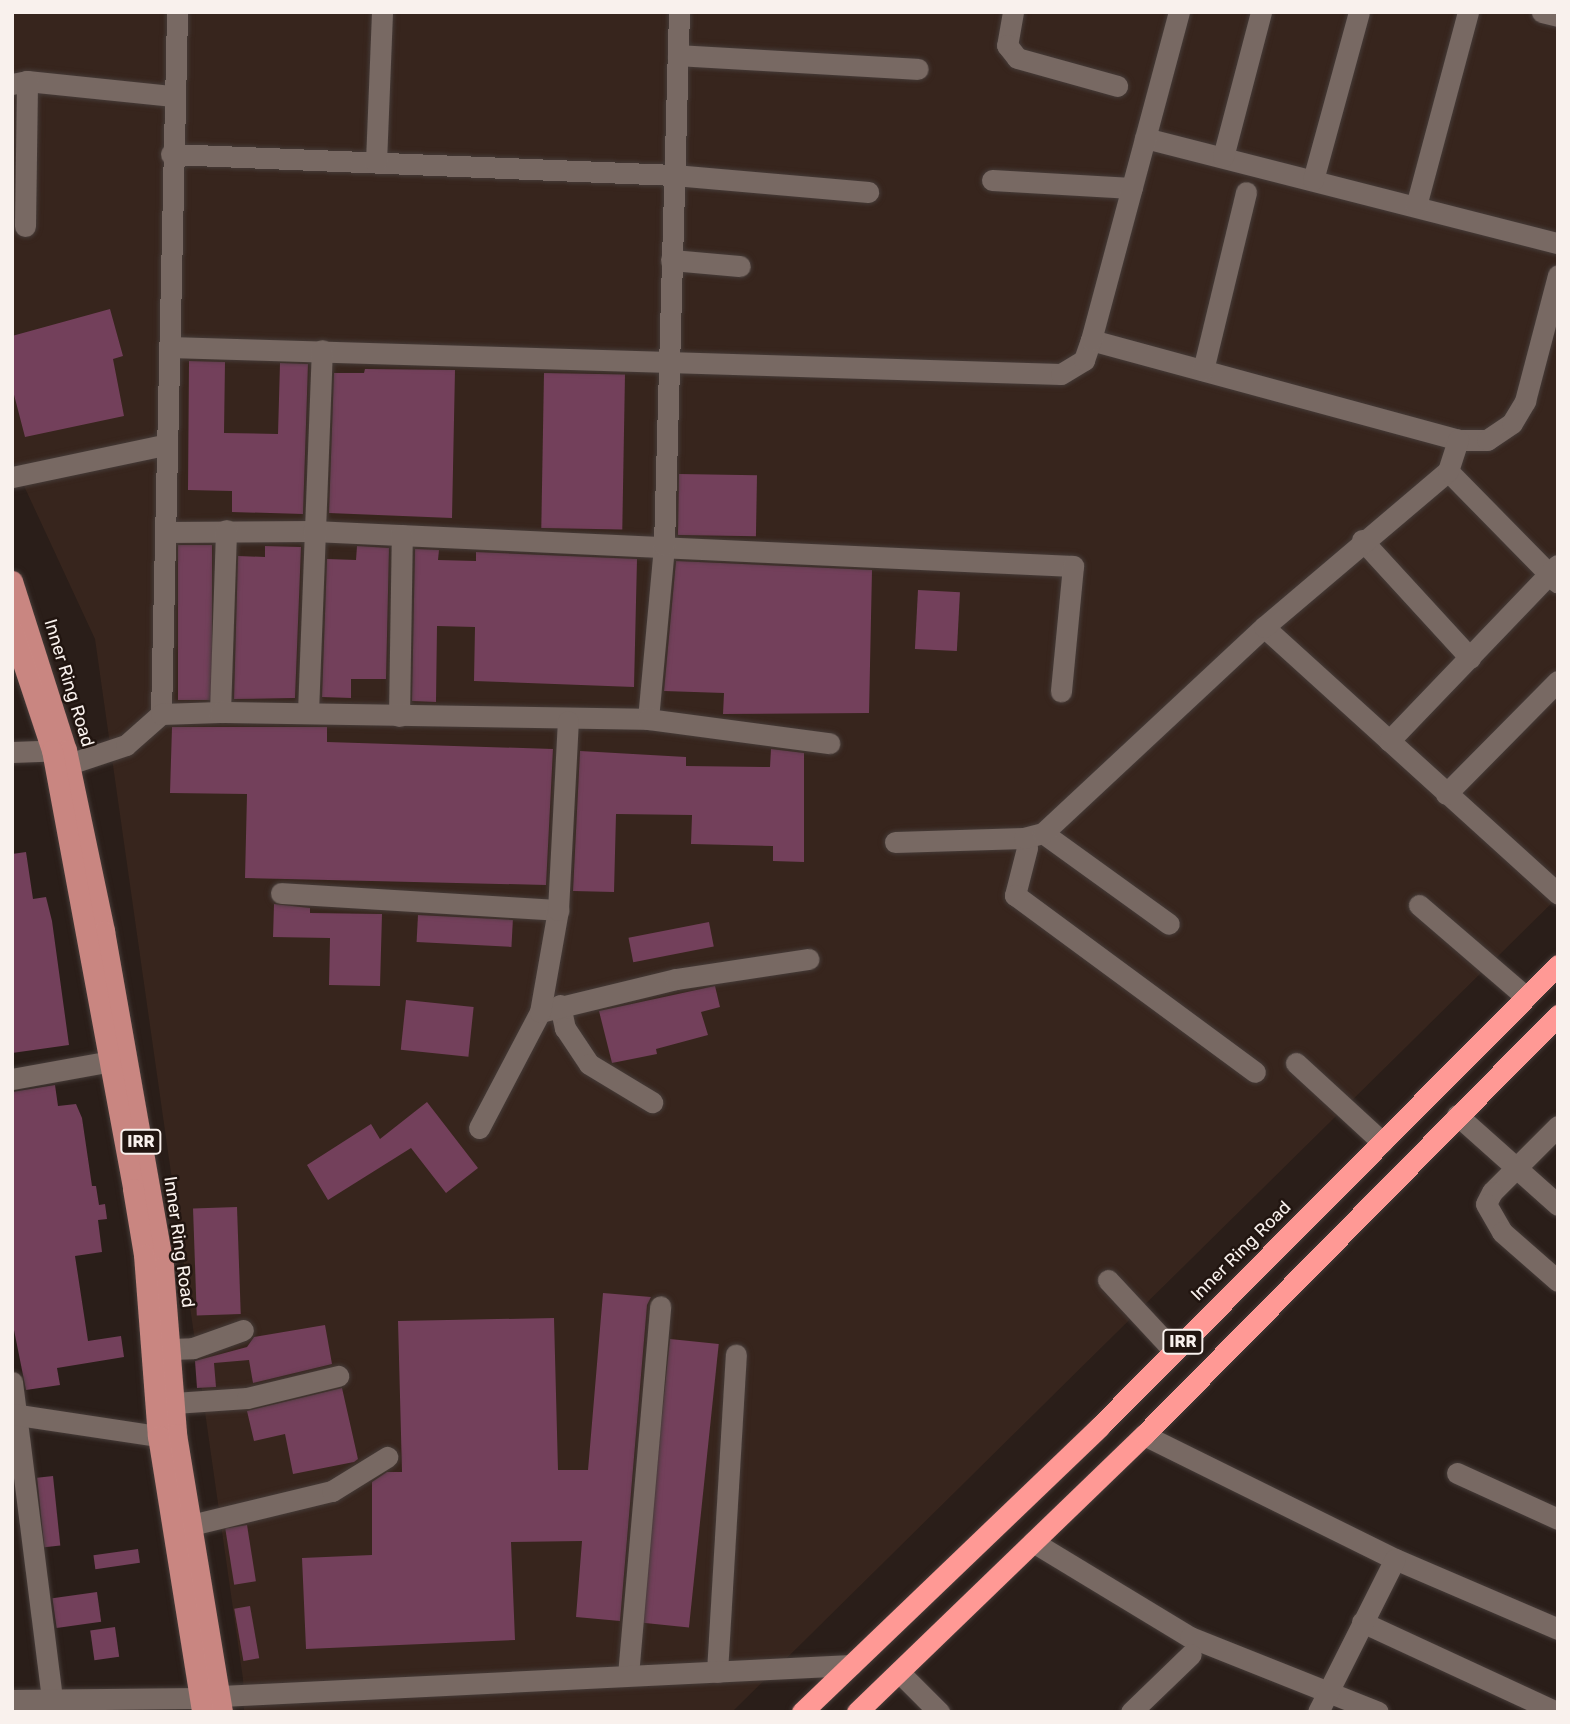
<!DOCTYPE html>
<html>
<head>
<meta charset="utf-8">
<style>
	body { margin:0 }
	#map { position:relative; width:1570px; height:1724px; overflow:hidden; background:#2a1e19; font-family:Rubik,sans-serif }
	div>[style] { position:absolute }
	.built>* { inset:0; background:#37251d }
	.building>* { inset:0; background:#73405b; transform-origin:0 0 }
	.roads { filter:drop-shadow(0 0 2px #453b38) drop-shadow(0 0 2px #453b38) }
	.minor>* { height:21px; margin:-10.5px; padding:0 10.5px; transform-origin:10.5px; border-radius:10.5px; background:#786963 }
	.major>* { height:21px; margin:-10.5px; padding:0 10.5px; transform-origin:10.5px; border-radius:10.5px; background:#c98681 }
	.highway>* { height:21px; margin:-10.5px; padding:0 10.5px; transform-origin:10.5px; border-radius:10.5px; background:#ff9995 }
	span { translate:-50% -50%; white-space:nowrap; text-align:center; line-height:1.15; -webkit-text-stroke:5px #211510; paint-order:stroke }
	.shield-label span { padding:2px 5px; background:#211510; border:2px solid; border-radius:5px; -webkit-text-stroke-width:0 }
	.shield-label { font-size:16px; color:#f9f1ed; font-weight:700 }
	.street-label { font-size:18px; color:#f9f1ed }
	.frame { position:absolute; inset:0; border:14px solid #f9f1ed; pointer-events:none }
</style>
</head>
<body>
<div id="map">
	<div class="built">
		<i style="clip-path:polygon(12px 12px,1558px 12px,1558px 897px,732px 1712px,244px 1712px,243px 1679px,95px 639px,12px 460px)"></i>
	</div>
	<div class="building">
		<i style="clip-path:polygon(110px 309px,123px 356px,113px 359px,124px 416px,25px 437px,12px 387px,12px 336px)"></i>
		<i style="clip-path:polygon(189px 361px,225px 362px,224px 433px,278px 434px,280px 363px,308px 364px,303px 514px,232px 512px,232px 491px,188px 490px)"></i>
		<i style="clip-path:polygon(365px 369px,455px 370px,452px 518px,329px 513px,334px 373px,364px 373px)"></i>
		<i style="left:544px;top:373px;width:81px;height:155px;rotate:1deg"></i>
		<i style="left:679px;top:474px;width:78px;height:61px;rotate:1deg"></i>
		<i style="left:178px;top:545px;width:34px;height:155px"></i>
		<i style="clip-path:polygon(265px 546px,301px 547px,295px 698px,234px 699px,238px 556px,265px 557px)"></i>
		<i style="clip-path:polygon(357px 546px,389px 548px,386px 679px,351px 679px,351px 698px,322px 697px,327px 559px,356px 560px)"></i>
		<i style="clip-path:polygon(415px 549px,439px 550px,438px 560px,476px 561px,476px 552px,637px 559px,634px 687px,474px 681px,475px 627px,437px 626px,436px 702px,412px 701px)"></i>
		<i style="clip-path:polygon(676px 561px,872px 570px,869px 713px,723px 714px,724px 693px,664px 691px)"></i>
		<i style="left:918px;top:590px;width:42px;height:59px;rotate:3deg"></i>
		<i style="clip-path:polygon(172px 727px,327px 727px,327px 742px,553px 749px,546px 885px,245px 878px,247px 794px,170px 793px)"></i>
		<i style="clip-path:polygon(771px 749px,804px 753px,804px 862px,773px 861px,773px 846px,691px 844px,692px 815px,616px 814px,614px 892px,573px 891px,580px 751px,686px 757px,686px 766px,770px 767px)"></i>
		<i style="clip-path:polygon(26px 852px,33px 899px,46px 897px,52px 921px,69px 1045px,12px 1053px,12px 854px)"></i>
		<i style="clip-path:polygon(274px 904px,310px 908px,310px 913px,382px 914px,380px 986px,329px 985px,330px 938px,273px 937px)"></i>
		<i style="left:418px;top:915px;width:95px;height:27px;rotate:3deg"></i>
		<i style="left:709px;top:922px;width:25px;height:82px;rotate:79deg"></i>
		<i style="clip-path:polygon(715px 986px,720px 1007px,701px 1012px,708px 1035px,656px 1049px,657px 1054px,612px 1063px,599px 1011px)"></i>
		<i style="left:406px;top:1000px;width:68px;height:50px;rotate:6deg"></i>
		<i style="clip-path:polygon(55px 1085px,58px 1106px,76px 1104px,82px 1118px,92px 1186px,96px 1186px,99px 1205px,105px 1204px,107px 1219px,98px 1220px,102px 1252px,75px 1256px,88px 1341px,121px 1336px,124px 1357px,57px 1368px,60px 1385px,26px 1390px,12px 1320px,12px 1092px)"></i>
		<i style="clip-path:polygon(427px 1102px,478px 1168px,446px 1193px,411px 1148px,328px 1200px,307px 1165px,371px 1124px,380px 1139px)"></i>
		<i style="left:237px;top:1207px;width:107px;height:44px;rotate:88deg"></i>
		<i style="clip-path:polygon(603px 1293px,651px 1297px,647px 1305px,620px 1621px,576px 1617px,582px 1541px,511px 1542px,515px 1640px,306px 1649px,302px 1558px,372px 1555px,372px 1482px,387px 1472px,402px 1472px,398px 1321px,554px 1318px,558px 1470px,588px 1470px)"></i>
		<i style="clip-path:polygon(325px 1325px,332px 1364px,253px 1383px,249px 1360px,214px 1363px,216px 1387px,197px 1388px,195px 1361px,247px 1347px,254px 1337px)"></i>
		<i style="left:670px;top:1339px;width:49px;height:285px;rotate:6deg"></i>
		<i style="clip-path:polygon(342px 1388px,358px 1459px,354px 1462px,293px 1474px,285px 1434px,254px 1441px,247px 1411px)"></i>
		<i style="left:53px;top:1476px;width:70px;height:16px;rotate:84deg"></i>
		<i style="left:247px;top:1525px;width:57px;height:22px;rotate:81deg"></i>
		<i style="left:138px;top:1549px;width:14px;height:45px;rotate:82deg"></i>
		<i style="left:97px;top:1592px;width:30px;height:45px;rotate:82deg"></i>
		<i style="left:250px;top:1606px;width:53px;height:16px;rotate:80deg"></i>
		<i style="left:115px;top:1627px;width:30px;height:25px;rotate:82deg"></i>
	</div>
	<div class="roads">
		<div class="minor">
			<i style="left:1013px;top:12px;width:34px;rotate:100deg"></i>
			<i style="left:1007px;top:45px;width:16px;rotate:52deg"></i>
			<i style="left:1017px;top:58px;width:104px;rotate:15.6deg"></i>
			<i style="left:1542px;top:12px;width:16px;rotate:14deg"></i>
			<i style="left:678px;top:55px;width:240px;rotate:3.3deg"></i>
			<i style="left:12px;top:84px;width:15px;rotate:-11deg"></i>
			<i style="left:27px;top:81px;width:147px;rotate:5.9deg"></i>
			<i style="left:1145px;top:138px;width:426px;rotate:14.3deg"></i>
			<i style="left:171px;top:154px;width:503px;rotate:2.39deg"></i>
			<i style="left:674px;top:175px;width:195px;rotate:5deg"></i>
			<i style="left:1223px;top:157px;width:150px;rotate:-75.3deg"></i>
			<i style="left:376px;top:162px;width:150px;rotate:-87.7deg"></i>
			<i style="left:992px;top:180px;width:140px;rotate:3.3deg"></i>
			<i style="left:1313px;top:180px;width:174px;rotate:-74.7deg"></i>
			<i style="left:1416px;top:206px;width:201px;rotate:-75deg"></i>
			<i style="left:25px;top:226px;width:145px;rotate:-89.2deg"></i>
			<i style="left:671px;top:260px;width:69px;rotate:5deg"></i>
			<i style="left:1091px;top:340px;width:380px;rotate:15.2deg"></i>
			<i style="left:1458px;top:440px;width:29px"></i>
			<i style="left:1487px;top:440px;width:30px;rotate:-34deg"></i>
			<i style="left:1512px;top:423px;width:26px;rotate:-59deg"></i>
			<i style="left:1525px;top:401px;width:130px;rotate:-75.3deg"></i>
			<i style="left:169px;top:347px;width:892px;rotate:1.73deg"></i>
			<i style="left:1061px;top:374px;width:27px;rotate:-31deg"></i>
			<i style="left:1084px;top:360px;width:21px;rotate:-71deg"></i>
			<i style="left:1091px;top:340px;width:340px;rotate:-75deg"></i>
			<i style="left:1203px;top:370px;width:183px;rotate:-76.4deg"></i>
			<i style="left:1448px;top:471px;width:156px;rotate:45.5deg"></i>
			<i style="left:12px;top:477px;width:155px;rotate:-11.9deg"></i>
			<i style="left:165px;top:532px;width:148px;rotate:-0.4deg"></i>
			<i style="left:313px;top:531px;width:761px;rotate:2.64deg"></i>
			<i style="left:1073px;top:566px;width:126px;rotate:95.5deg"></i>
			<i style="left:1362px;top:540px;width:160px;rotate:47.5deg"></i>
			<i style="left:1264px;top:627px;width:397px;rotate:42.2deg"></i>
			<i style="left:220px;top:712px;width:182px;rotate:-88.1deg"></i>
			<i style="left:308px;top:712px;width:362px;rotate:-87.8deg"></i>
			<i style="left:161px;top:714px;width:702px;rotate:-88.69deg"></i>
			<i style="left:399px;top:716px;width:181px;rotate:-89.1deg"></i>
			<i style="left:648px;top:719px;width:175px;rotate:-84.7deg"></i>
			<i style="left:664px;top:545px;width:533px;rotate:-88.39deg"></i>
			<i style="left:1389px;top:741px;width:244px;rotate:-46.2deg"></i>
			<i style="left:12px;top:752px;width:54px;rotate:-2.1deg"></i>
			<i style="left:69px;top:764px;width:60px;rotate:-18.4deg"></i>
			<i style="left:126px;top:745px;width:47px;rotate:-41.5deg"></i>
			<i style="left:161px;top:714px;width:59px;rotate:-1.9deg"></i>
			<i style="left:220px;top:712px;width:428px;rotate:0.9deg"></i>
			<i style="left:648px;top:719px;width:183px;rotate:7.6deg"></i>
			<i style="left:1446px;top:794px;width:159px;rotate:-45.3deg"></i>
			<i style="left:1043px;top:833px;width:155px;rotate:35.8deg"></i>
			<i style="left:1024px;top:838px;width:10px;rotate:73deg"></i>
			<i style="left:1027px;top:848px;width:49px;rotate:104.3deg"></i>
			<i style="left:1015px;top:895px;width:298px;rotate:36.4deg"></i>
			<i style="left:895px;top:842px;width:129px;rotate:-1.8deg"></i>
			<i style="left:1024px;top:838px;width:20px;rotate:-15deg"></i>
			<i style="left:1043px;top:833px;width:302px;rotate:-43deg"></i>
			<i style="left:1264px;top:627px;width:241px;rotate:-40.3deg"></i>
			<i style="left:1448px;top:471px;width:33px;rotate:-72deg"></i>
			<i style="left:281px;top:893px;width:278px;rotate:3.5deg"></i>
			<i style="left:1419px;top:905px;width:141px;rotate:40.7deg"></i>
			<i style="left:560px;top:1005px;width:24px;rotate:78deg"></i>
			<i style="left:565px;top:1028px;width:43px;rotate:56.3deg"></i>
			<i style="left:589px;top:1064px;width:74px;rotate:31.1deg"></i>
			<i style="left:540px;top:1012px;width:140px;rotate:-13.6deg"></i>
			<i style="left:676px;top:979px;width:134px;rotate:-8.6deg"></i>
			<i style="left:1296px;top:1063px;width:117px;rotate:42.6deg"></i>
			<i style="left:12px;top:1079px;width:101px;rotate:-10.3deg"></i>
			<i style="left:1457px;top:1115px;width:135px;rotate:41.7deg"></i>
			<i style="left:1558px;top:1126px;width:93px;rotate:135deg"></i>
			<i style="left:1492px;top:1192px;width:13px;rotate:117deg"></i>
			<i style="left:1486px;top:1204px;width:32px;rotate:60deg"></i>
			<i style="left:1502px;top:1232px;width:74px;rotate:41.2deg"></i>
			<i style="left:479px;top:1128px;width:131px;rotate:-62.3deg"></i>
			<i style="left:540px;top:1012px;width:104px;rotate:-80deg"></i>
			<i style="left:558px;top:910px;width:189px;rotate:-87deg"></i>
			<i style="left:1108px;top:1280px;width:97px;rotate:47.1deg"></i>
			<i style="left:170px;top:1349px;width:23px;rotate:-2deg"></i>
			<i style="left:193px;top:1348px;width:53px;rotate:-19.8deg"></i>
			<i style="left:12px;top:1382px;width:319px;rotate:82.8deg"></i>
			<i style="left:174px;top:1403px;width:73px;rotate:-3.9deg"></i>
			<i style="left:247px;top:1398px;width:94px;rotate:-13.6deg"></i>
			<i style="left:12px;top:1414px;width:148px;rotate:8.6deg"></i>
			<i style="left:158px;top:1436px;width:18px;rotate:-6deg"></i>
			<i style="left:1144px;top:1435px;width:280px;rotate:26.3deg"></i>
			<i style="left:1395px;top:1559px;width:177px;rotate:23.2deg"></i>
			<i style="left:1457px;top:1473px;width:111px;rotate:24.5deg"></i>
			<i style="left:191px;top:1525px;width:145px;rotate:-13.6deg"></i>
			<i style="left:332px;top:1491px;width:65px;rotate:-31.7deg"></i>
			<i style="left:1033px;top:1542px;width:184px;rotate:31.2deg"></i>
			<i style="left:1190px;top:1637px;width:202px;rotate:21.7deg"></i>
			<i style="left:1362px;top:1622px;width:215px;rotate:24.8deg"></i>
			<i style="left:717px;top:1672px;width:318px;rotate:-86.6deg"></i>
			<i style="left:899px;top:1672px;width:57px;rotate:45deg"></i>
			<i style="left:628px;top:1675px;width:370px;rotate:-85deg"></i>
			<i style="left:221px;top:1696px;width:631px;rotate:-2.82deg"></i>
			<i style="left:12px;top:1700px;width:187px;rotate:-0.6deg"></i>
			<i style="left:1131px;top:1712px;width:83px;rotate:-44deg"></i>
			<i style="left:1318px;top:1712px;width:171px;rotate:-63.3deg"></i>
		</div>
		<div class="major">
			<i style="left:12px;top:581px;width:177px;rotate:72.3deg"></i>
			<i style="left:66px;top:750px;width:185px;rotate:78.1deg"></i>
			<i style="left:104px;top:931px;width:341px;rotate:80deg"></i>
			<i style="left:163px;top:1267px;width:168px;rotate:85.5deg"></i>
			<i style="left:176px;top:1434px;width:282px;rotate:80.6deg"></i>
			<i style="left:12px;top:630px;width:126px;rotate:71.6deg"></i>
			<i style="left:52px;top:750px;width:446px;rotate:79.5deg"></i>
			<i style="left:133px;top:1189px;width:67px;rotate:80.5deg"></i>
			<i style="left:144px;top:1255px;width:182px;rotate:85.6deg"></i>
			<i style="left:158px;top:1436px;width:279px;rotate:80.9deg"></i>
		</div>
		<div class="highway">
			<i style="left:802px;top:1712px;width:412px;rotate:-43.8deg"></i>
			<i style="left:1099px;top:1427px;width:651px;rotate:-45.19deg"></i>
			<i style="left:857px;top:1712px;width:399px;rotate:-44deg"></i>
			<i style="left:1144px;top:1435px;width:590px;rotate:-45.41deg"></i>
		</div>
	</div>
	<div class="shield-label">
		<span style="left:141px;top:1142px">IRR</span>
		<span style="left:1183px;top:1342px">IRR</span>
	</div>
	<div class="street-label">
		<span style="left:69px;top:683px;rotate:73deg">Inner Ring Road</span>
		<span style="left:179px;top:1242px;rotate:82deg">Inner Ring Road</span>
		<span style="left:1241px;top:1251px;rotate:-45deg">Inner Ring Road</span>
	</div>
	<div class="frame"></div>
</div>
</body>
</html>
